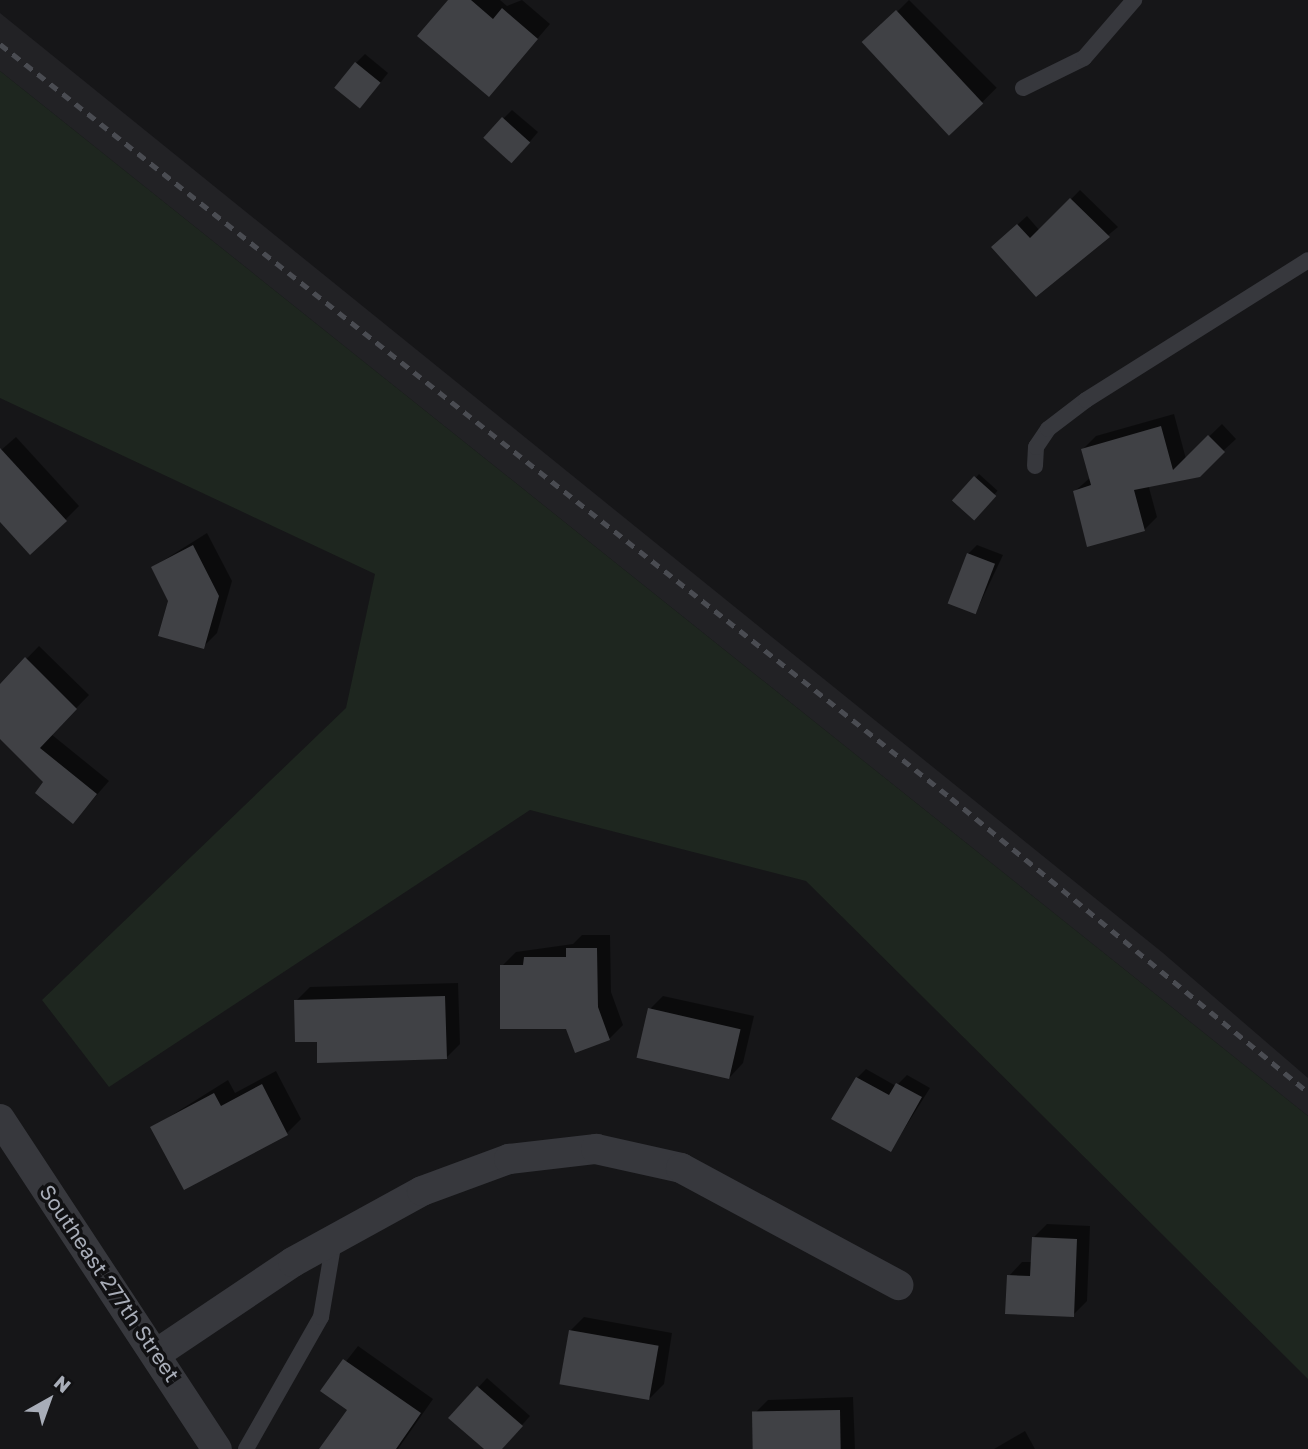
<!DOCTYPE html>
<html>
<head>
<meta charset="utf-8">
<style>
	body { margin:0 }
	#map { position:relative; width:1308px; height:1449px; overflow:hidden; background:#161618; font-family:"Golos Text",sans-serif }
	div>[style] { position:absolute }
	.built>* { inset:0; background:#222225 }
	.green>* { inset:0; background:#1e261f }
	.shadow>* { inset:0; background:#0007; transform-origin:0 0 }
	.building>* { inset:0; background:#404145; transform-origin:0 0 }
	.service>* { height:16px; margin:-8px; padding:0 8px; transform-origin:8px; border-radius:8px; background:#37383d }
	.minor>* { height:30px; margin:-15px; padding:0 15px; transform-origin:15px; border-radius:15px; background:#37383d }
	.rail>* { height:5px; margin-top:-2.5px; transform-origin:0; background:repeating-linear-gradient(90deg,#4a4c52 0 9px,transparent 0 16px) }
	span { translate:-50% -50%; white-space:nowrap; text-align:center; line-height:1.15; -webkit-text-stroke:7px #111113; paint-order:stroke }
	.street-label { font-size:21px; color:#a8adb8 }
	.north { position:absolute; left:14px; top:1365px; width:70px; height:70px; -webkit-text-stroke:5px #111113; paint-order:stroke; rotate:40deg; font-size:19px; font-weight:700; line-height:28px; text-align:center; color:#a8adb8 }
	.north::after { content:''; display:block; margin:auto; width:24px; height:32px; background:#a8adb8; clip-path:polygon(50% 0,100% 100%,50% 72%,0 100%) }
</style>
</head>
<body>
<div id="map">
	<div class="built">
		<i style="clip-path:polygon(0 13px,1163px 953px,1308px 1078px,1308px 1116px,0 71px)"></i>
	</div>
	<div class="green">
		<i style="clip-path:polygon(0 71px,1308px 1116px,1308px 1379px,806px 881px,530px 810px,109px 1087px,42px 1000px,346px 708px,375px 574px,0 398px)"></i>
	</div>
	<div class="shadow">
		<i style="clip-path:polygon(450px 0,500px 0,507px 6px,522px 0,550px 24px,489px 95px)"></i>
		<i style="left:909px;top:0;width:124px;height:61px;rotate:45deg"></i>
		<i style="clip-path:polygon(365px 54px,388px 73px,369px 97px,356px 63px)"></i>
		<i style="clip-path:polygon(512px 110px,538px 132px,521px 152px,503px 119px)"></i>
		<i style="clip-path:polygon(1080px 190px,1118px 227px,1036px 295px,1003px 238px,1027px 216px,1040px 231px)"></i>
		<i style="clip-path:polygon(1174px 414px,1186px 459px,1222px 424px,1236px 439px,1223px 451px,1148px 484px,1157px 517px,1144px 530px,1075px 491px,1091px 477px,1083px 449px,1096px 436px)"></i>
		<i style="clip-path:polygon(16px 437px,79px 506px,65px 520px,0 520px,0 451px)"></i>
		<i style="left:979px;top:474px;width:25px;height:37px;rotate:42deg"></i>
		<i style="clip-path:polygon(207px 533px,232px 581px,217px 633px,203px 647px,153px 567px)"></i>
		<i style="clip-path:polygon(977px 545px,1003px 555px,976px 612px,968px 554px)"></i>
		<i style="clip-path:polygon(39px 646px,89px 695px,51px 734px,109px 781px,73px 822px,46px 782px,0 737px,0 686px)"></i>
		<i style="clip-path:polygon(582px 935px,610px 935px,611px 992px,623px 1025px,609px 1039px,567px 1027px,502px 966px,516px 952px,573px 944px)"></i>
		<i style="clip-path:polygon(458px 983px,460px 1044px,446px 1058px,319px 1040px,296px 1001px,310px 987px)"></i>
		<i style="clip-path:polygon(663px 996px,754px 1016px,743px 1063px,730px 1077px,650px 1009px)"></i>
		<i style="clip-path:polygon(866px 1069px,896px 1086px,907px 1075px,930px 1088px,891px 1150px,857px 1078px)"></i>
		<i style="clip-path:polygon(276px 1071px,301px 1119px,287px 1133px,153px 1127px,228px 1080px,235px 1093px)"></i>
		<i style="clip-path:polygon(1047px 1224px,1090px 1226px,1087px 1301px,1073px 1315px,1009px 1276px,1022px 1262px,1032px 1262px,1033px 1238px)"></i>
		<i style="clip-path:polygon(584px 1317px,672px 1333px,664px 1384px,650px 1398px,570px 1331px)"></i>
		<i style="clip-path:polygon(358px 1346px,433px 1399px,398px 1449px,334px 1449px,350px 1409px,323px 1391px)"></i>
		<i style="clip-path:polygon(487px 1378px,530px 1416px,501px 1449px,486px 1449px,451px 1417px)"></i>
		<i style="clip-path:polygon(853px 1397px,855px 1449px,755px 1449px,754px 1414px,768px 1400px)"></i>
		<i style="clip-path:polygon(1025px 1431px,1035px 1449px,994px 1449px)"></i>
	</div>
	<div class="building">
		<i style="clip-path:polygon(448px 0,471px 0,493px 19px,502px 8px,538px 39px,489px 97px,417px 36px)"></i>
		<i style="left:896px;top:10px;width:128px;height:47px;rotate:47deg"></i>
		<i style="left:355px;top:62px;width:33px;height:33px;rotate:39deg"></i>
		<i style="left:502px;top:117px;width:38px;height:28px;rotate:42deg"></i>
		<i style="clip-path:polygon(1070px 198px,1110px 237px,1036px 297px,991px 247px,1017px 224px,1030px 238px)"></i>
		<i style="clip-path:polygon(1161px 426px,1173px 470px,1208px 435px,1225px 452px,1200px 477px,1134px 490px,1145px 531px,1087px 547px,1073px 491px,1091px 485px,1081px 449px)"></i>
		<i style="clip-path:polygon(0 448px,67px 521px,30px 555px,0 522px)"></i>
		<i style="left:974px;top:476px;width:30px;height:33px;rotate:42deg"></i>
		<i style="clip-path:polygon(193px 545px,219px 596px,204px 649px,158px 636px,168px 601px,151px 567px)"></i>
		<i style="left:967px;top:553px;width:30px;height:54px;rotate:21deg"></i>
		<i style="clip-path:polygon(25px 657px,77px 709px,40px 748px,97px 794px,73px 824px,35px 793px,43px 782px,0 739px,0 684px)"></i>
		<i style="clip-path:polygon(566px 948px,597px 948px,598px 1007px,610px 1040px,575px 1053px,566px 1029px,500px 1029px,500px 965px,523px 965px,524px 957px,566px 957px)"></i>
		<i style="clip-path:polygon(445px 996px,447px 1059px,317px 1063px,317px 1042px,295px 1042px,294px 1000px)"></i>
		<i style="left:648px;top:1008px;width:95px;height:51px;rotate:13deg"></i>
		<i style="clip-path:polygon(856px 1077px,889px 1095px,896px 1083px,922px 1097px,891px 1152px,831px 1119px)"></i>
		<i style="clip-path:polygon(262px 1084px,288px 1135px,184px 1190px,150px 1127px,214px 1093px,221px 1106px)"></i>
		<i style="clip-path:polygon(1032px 1237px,1077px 1239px,1074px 1317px,1005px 1314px,1007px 1275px,1030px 1276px)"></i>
		<i style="left:569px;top:1330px;width:91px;height:55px;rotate:10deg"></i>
		<i style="clip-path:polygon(343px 1359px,421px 1413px,396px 1449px,319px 1449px,347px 1410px,320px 1391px)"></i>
		<i style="clip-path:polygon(477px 1386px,523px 1426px,502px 1449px,484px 1449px,448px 1418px)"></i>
		<i style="left:840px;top:1410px;width:39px;height:88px;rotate:89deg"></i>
	</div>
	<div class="service">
		<i style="left:1023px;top:88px;width:68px;rotate:-26.2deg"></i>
		<i style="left:1084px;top:58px;width:77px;rotate:-49.2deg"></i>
		<i style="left:1035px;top:466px;width:19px;rotate:-87deg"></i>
		<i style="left:1036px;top:447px;width:22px;rotate:-56deg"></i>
		<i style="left:1048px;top:429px;width:48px;rotate:-37.3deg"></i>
		<i style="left:1086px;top:400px;width:262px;rotate:-32.2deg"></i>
		<i style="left:246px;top:1449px;width:152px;rotate:-60.4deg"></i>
		<i style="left:321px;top:1317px;width:78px;rotate:-80.4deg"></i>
	</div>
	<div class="minor">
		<i style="left:0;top:1119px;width:395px;rotate:56.7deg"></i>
		<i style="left:159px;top:1352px;width:161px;rotate:-33.9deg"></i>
		<i style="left:293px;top:1262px;width:147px;rotate:-28.8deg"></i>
		<i style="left:422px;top:1191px;width:93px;rotate:-20.2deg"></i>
		<i style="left:509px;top:1159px;width:88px;rotate:-6.6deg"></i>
		<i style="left:596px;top:1149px;width:87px;rotate:12.6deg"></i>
		<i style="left:681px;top:1168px;width:247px;rotate:28.3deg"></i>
	</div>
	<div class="rail">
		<i style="left:0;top:44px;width:1214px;rotate:38.41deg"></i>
		<i style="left:951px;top:798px;width:462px;rotate:39.5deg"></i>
	</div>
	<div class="street-label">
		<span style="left:110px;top:1283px;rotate:56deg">Southeast 277th Street</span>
	</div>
	<div class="north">N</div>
</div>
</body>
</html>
